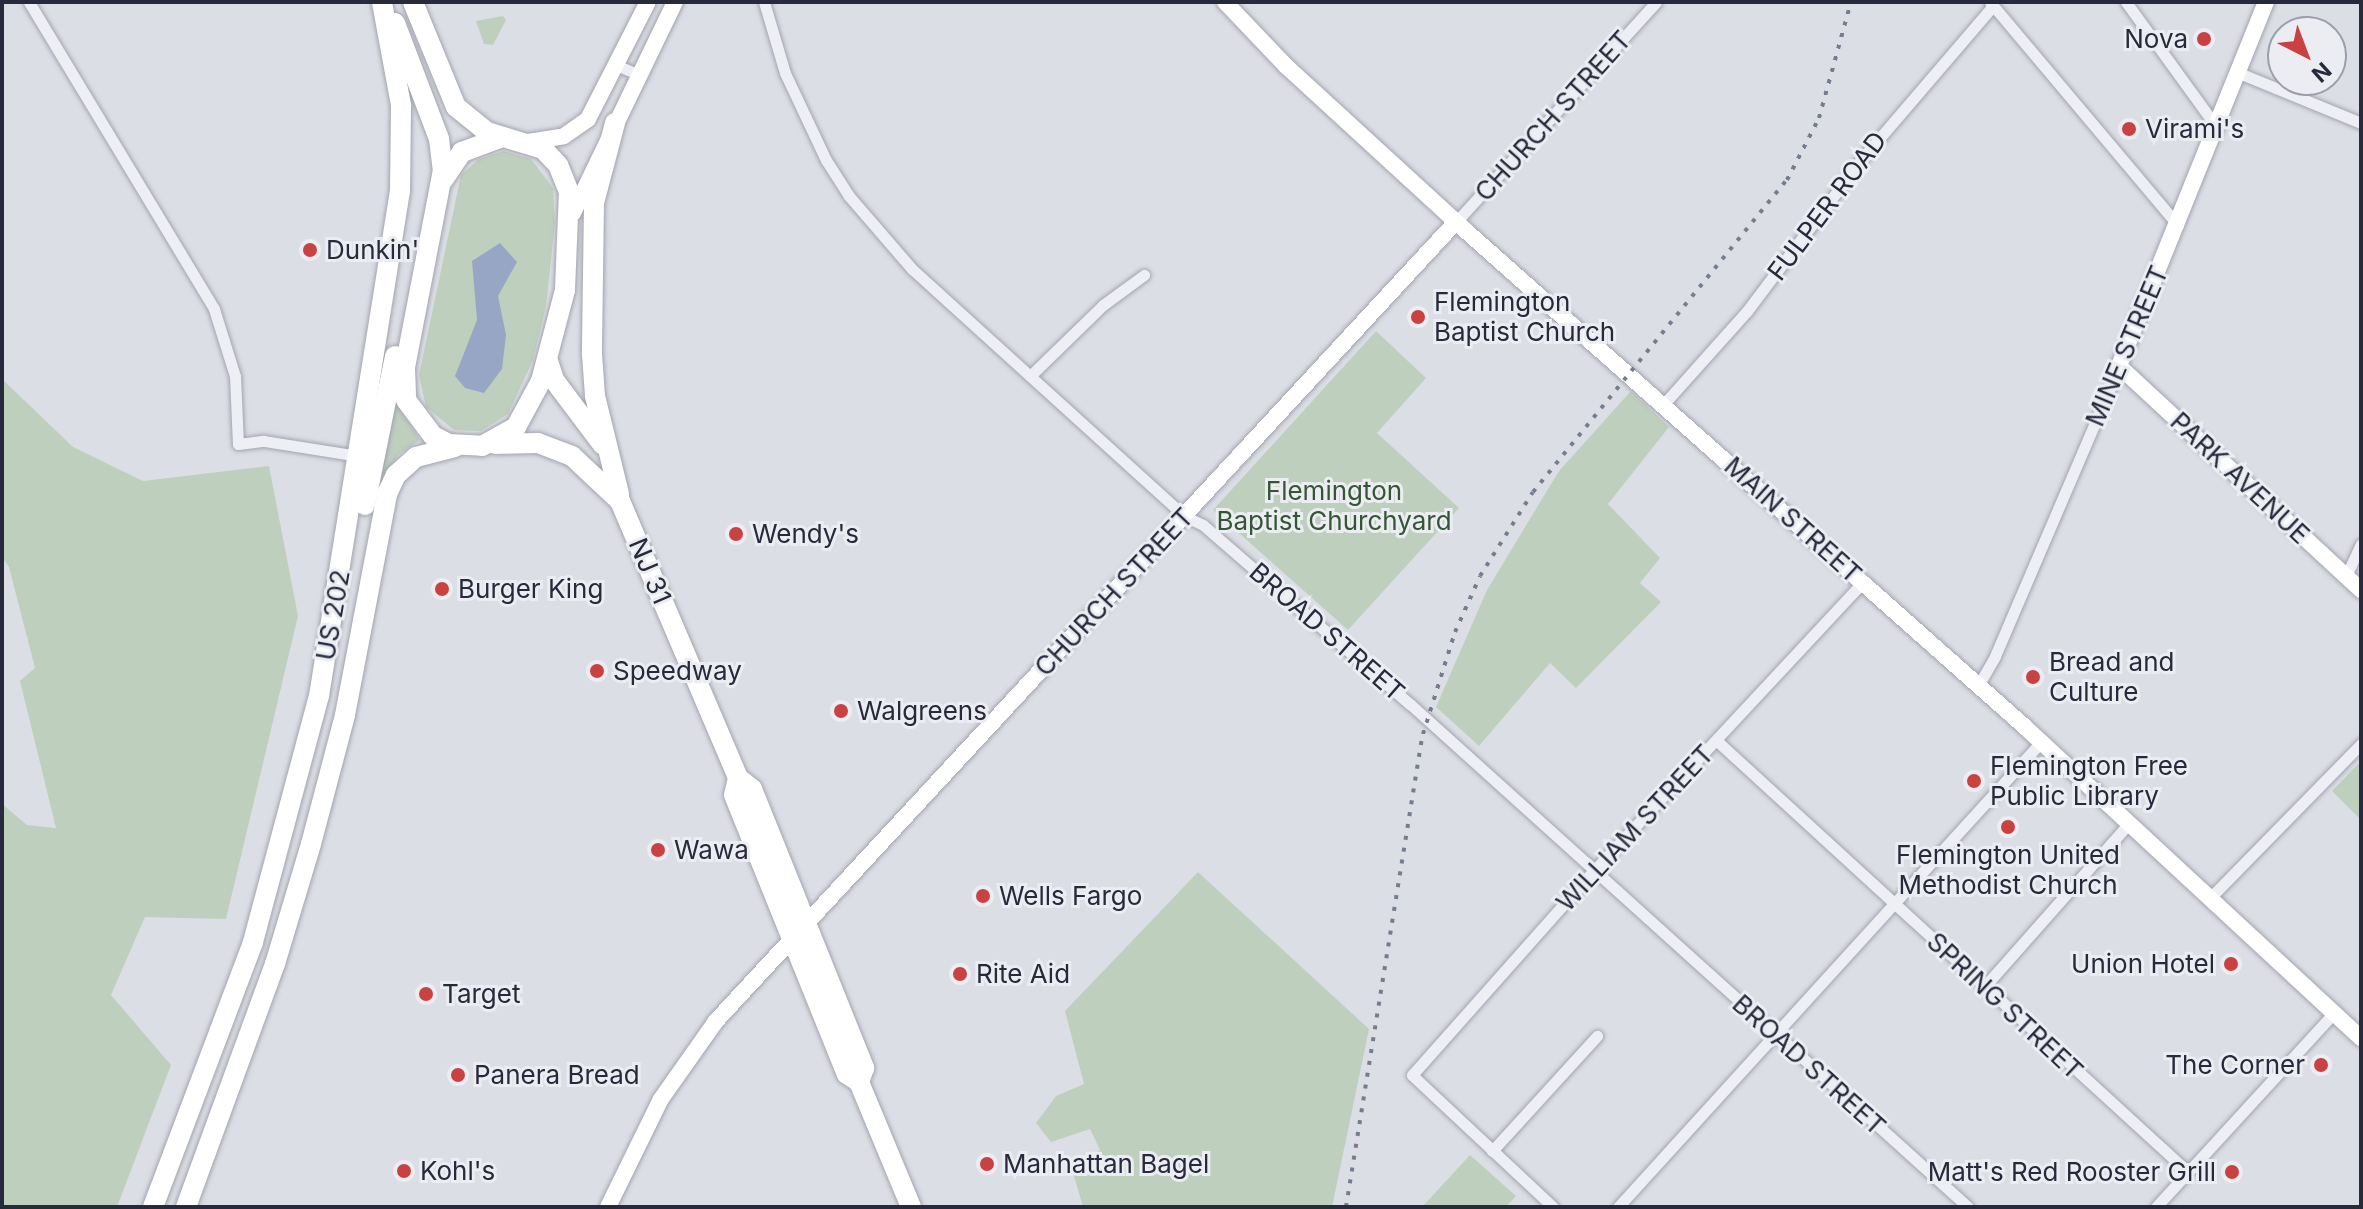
<!DOCTYPE html>
<html>
<head>
<meta charset="utf-8">
<style>
	body { margin:0 }
	#map { position:relative; width:2363px; height:1209px; overflow:hidden; background:#dcdee5; font-family:Inter,sans-serif }
	div>[style] { position:absolute }
	.green>* { inset:0; background:#bfcfbd }
	.water>* { inset:0; background:#97a6c5 }
	.roads { filter:drop-shadow(0 0 2px #a2a4af) drop-shadow(0 0 2px #a2a4af) }
	.street>* { height:11px; margin:-5.5px; padding:0 5.5px; transform-origin:5.5px; border-radius:5.5px; background:#eeeff4 }
	.secondary>* { height:16px; margin:-8px; padding:0 8px; transform-origin:8px; border-radius:8px; background:#fff }
	.highway>* { height:20px; margin:-10px; padding:0 10px; transform-origin:10px; border-radius:10px; background:#fff }
	.rail>* { height:4px; margin-top:-2px; transform-origin:0; background:repeating-linear-gradient(90deg,#767b8e 0 4px,transparent 0 12px) }
	.dots>* { width:22px; height:22px; translate:-50% -50%; box-sizing:border-box; border:4px solid #ebedf3; border-radius:50% }
	span { translate:-50% -50%; white-space:nowrap; text-align:center; line-height:1.15; -webkit-text-stroke:6px #ebedf3; paint-order:stroke }
	.poi-label { font-size:26px; color:#262a3b }
	.right { translate:-100% -50%; text-align:right }
	.left { translate:0 -50%; text-align:left }
	.street-label { font-size:26px; color:#262a3b }
	.park-label { font-size:26px; color:#355634 }
	.frame { position:absolute; inset:0; border:4px solid #262a3b; pointer-events:none }
	.north { position:absolute; left:2267px; top:16px; width:80px; height:80px; box-sizing:border-box; background:#ebedf3; border:2px solid #9c9fa9; border-radius:50%; rotate:138deg; font-size:22px; font-weight:700; line-height:32px; text-align:center; color:#262a3b }
	.north::after { content:''; display:block; margin:auto; width:28px; height:36px; background:#c94242; clip-path:polygon(50% 0,100% 100%,50% 72%,0 100%) }
</style>
</head>
<body>
<div id="map">
	<div class="green">
		<i style="clip-path:polygon(503px 16px,506px 20px,493px 45px,484px 44px,476px 21px)"></i>
		<i style="clip-path:polygon(504px 151px,531px 159px,553px 188px,555px 223px,546px 306px,533px 360px,508px 414px,481px 431px,454px 430px,426px 407px,419px 375px,461px 175px,479px 159px)"></i>
		<i style="clip-path:polygon(1376px 331px,1426px 378px,1377px 433px,1459px 508px,1348px 630px,1213px 510px)"></i>
		<i style="clip-path:polygon(2px 379px,73px 447px,143px 481px,269px 466px,298px 616px,226px 919px,145px 917px,111px 995px,171px 1065px,117px 1207px,2px 1207px,2px 804px,27px 825px,56px 828px,20px 681px,35px 668px,9px 567px,2px 557px)"></i>
		<i style="clip-path:polygon(1631px 391px,1669px 427px,1608px 504px,1660px 558px,1640px 583px,1661px 602px,1576px 688px,1550px 663px,1479px 746px,1436px 707px,1487px 590px,1559px 471px)"></i>
		<i style="clip-path:polygon(396px 403px,420px 440px,399px 454px,379px 482px)"></i>
		<i style="clip-path:polygon(2361px 761px,2361px 820px,2332px 791px)"></i>
		<i style="clip-path:polygon(1198px 872px,1369px 1029px,1332px 1207px,1083px 1207px,1072px 1169px,1100px 1150px,1090px 1129px,1051px 1142px,1036px 1123px,1056px 1096px,1084px 1084px,1065px 1011px)"></i>
		<i style="clip-path:polygon(1470px 1155px,1516px 1196px,1506px 1207px,1422px 1207px)"></i>
	</div>
	<div class="water">
		<i style="clip-path:polygon(500px 243px,517px 262px,498px 296px,506px 335px,502px 369px,484px 393px,465px 388px,455px 376px,477px 320px,472px 261px)"></i>
	</div>
	<div class="roads">
		<div class="street">
			<i style="left:29px;top:2px;width:358px;rotate:58.9deg"></i>
			<i style="left:214px;top:309px;width:70px;rotate:72.6deg"></i>
			<i style="left:235px;top:376px;width:68px;rotate:87.5deg"></i>
			<i style="left:238px;top:444px;width:26px;rotate:-7deg"></i>
			<i style="left:264px;top:441px;width:96px;rotate:9deg"></i>
			<i style="left:764px;top:2px;width:74px;rotate:73.5deg"></i>
			<i style="left:785px;top:73px;width:96px;rotate:64.8deg"></i>
			<i style="left:826px;top:160px;width:43px;rotate:57.4deg"></i>
			<i style="left:849px;top:196px;width:96px;rotate:49.2deg"></i>
			<i style="left:912px;top:269px;width:367px;rotate:42.2deg"></i>
			<i style="left:1184px;top:516px;width:21px;rotate:25deg"></i>
			<i style="left:1203px;top:525px;width:274px;rotate:40.9deg"></i>
			<i style="left:1410px;top:704px;width:751px;rotate:42.03deg"></i>
			<i style="left:1990px;top:2px;width:292px;rotate:49.9deg"></i>
			<i style="left:2126px;top:2px;width:143px;rotate:54.1deg"></i>
			<i style="left:2210px;top:118px;width:9px;rotate:18deg"></i>
			<i style="left:616px;top:65px;width:25px;rotate:23deg"></i>
			<i style="left:2239px;top:73px;width:132px;rotate:22.3deg"></i>
			<i style="left:1456px;top:222px;width:297px;rotate:-47.7deg"></i>
			<i style="left:1030px;top:376px;width:102px;rotate:-44.2deg"></i>
			<i style="left:1103px;top:305px;width:51px;rotate:-36.2deg"></i>
			<i style="left:1662px;top:406px;width:127px;rotate:-48.2deg"></i>
			<i style="left:1747px;top:311px;width:188px;rotate:-53deg"></i>
			<i style="left:1860px;top:161px;width:204px;rotate:-49.4deg"></i>
			<i style="left:2346px;top:576px;width:35px;rotate:-65deg"></i>
			<i style="left:1978px;top:686px;width:34px;rotate:-60deg"></i>
			<i style="left:1995px;top:656px;width:315px;rotate:-66.8deg"></i>
			<i style="left:1717px;top:741px;width:638px;rotate:42.46deg"></i>
			<i style="left:2210px;top:898px;width:216px;rotate:-45.6deg"></i>
			<i style="left:1985px;top:986px;width:217px;rotate:-48.5deg"></i>
			<i style="left:1492px;top:1151px;width:156px;rotate:-47.6deg"></i>
			<i style="left:1553px;top:1207px;width:193px;rotate:-136.9deg"></i>
			<i style="left:1412px;top:1075px;width:262px;rotate:-48.4deg"></i>
			<i style="left:1586px;top:879px;width:405px;rotate:-47deg"></i>
			<i style="left:1618px;top:1207px;width:629px;rotate:-47.71deg"></i>
			<i style="left:2156px;top:1207px;width:263px;rotate:-47.5deg"></i>
		</div>
		<div class="secondary">
			<i style="left:1225px;top:2px;width:88px;rotate:46.4deg"></i>
			<i style="left:1286px;top:66px;width:244px;rotate:42.5deg"></i>
			<i style="left:1466px;top:231px;width:747px;rotate:41.58deg"></i>
			<i style="left:2025px;top:727px;width:458px;rotate:42.8deg"></i>
			<i style="left:2266px;top:2px;width:393px;rotate:112deg"></i>
			<i style="left:2119px;top:366px;width:330px;rotate:42.8deg"></i>
			<i style="left:528px;top:142px;width:36px;rotate:-9deg"></i>
			<i style="left:564px;top:136px;width:29px;rotate:-35deg"></i>
			<i style="left:588px;top:119px;width:131px;rotate:-62.9deg"></i>
			<i style="left:573px;top:213px;width:234px;rotate:-64.2deg"></i>
			<i style="left:608px;top:1207px;width:120px;rotate:-63.9deg"></i>
			<i style="left:661px;top:1099px;width:95px;rotate:-54.8deg"></i>
			<i style="left:716px;top:1021px;width:1089px;rotate:-47.2deg"></i>
		</div>
		<div class="highway">
			<i style="left:395px;top:23px;width:124px;rotate:69.2deg"></i>
			<i style="left:439px;top:139px;width:31px;rotate:83deg"></i>
			<i style="left:443px;top:170px;width:201px;rotate:100.9deg"></i>
			<i style="left:405px;top:367px;width:33px;rotate:88deg"></i>
			<i style="left:406px;top:400px;width:45px;rotate:53.1deg"></i>
			<i style="left:433px;top:436px;width:18px;rotate:27deg"></i>
			<i style="left:449px;top:444px;width:33px;rotate:3deg"></i>
			<i style="left:482px;top:446px;width:39px;rotate:-29deg"></i>
			<i style="left:516px;top:427px;width:52px;rotate:-61.5deg"></i>
			<i style="left:541px;top:381px;width:94px;rotate:-75.2deg"></i>
			<i style="left:565px;top:290px;width:98px;rotate:-87.7deg"></i>
			<i style="left:569px;top:192px;width:29px;rotate:-112deg"></i>
			<i style="left:558px;top:165px;width:22px;rotate:-133deg"></i>
			<i style="left:543px;top:149px;width:59px;rotate:-163.1deg"></i>
			<i style="left:487px;top:132px;width:40px;rotate:-141deg"></i>
			<i style="left:456px;top:107px;width:113px;rotate:-112.3deg"></i>
			<i style="left:615px;top:123px;width:83px;rotate:104.7deg"></i>
			<i style="left:594px;top:203px;width:151px;rotate:90.8deg"></i>
			<i style="left:592px;top:354px;width:42px;rotate:85.9deg"></i>
			<i style="left:595px;top:396px;width:101px;rotate:76.2deg"></i>
			<i style="left:443px;top:180px;width:34px;rotate:-56deg"></i>
			<i style="left:462px;top:152px;width:40px;rotate:-20.2deg"></i>
			<i style="left:548px;top:361px;width:20px;rotate:72deg"></i>
			<i style="left:554px;top:380px;width:81px;rotate:53deg"></i>
			<i style="left:495px;top:444px;width:43px;rotate:-1.3deg"></i>
			<i style="left:538px;top:443px;width:36px;rotate:21deg"></i>
			<i style="left:572px;top:456px;width:66px;rotate:43.2deg"></i>
			<i style="left:620px;top:501px;width:301px;rotate:66.9deg"></i>
			<i style="left:738px;top:778px;width:18px;rotate:38deg"></i>
			<i style="left:752px;top:789px;width:301px;rotate:68.1deg"></i>
			<i style="left:864px;top:1068px;width:15px;rotate:110deg"></i>
			<i style="left:365px;top:505px;width:152px;rotate:-78.6deg"></i>
			<i style="left:738px;top:778px;width:17px;rotate:103deg"></i>
			<i style="left:734px;top:795px;width:301px;rotate:68deg"></i>
			<i style="left:847px;top:1074px;width:14px;rotate:34deg"></i>
			<i style="left:859px;top:1082px;width:135px;rotate:67.4deg"></i>
			<i style="left:153px;top:1207px;width:283px;rotate:-69.3deg"></i>
			<i style="left:253px;top:942px;width:255px;rotate:-75deg"></i>
			<i style="left:319px;top:696px;width:511px;rotate:-80.89deg"></i>
			<i style="left:400px;top:191px;width:86px;rotate:-89.3deg"></i>
			<i style="left:401px;top:105px;width:105px;rotate:-100.5deg"></i>
			<i style="left:186px;top:1207px;width:259px;rotate:-69.9deg"></i>
			<i style="left:275px;top:964px;width:125px;rotate:-73.3deg"></i>
			<i style="left:311px;top:844px;width:133px;rotate:-75.2deg"></i>
			<i style="left:345px;top:715px;width:225px;rotate:-79.2deg"></i>
			<i style="left:387px;top:494px;width:21px;rotate:-65deg"></i>
			<i style="left:396px;top:475px;width:27px;rotate:-42deg"></i>
			<i style="left:416px;top:457px;width:40px;rotate:-14.4deg"></i>
		</div>
	</div>
	<div class="rail">
		<i style="left:1346px;top:1207px;width:479px;rotate:-80.8deg"></i>
		<i style="left:1423px;top:734px;width:107px;rotate:-72.6deg"></i>
		<i style="left:1455px;top:632px;width:61px;rotate:-65.9deg"></i>
		<i style="left:1480px;top:576px;width:99px;rotate:-57.8deg"></i>
		<i style="left:1533px;top:492px;width:402px;rotate:-50.9deg"></i>
		<i style="left:1787px;top:180px;width:70px;rotate:-62.7deg"></i>
		<i style="left:1819px;top:118px;width:120px;rotate:-74.6deg"></i>
	</div>
	<div class="dots">
		<i style="left:2204px;top:39px;background:#c94242"></i>
		<i style="left:2129px;top:129px;background:#c94242"></i>
		<i style="left:310px;top:250px;background:#c94242"></i>
		<i style="left:1418px;top:317px;background:#c94242"></i>
		<i style="left:736px;top:534px;background:#c94242"></i>
		<i style="left:442px;top:589px;background:#c94242"></i>
		<i style="left:597px;top:671px;background:#c94242"></i>
		<i style="left:2033px;top:677px;background:#c94242"></i>
		<i style="left:841px;top:711px;background:#c94242"></i>
		<i style="left:1974px;top:781px;background:#c94242"></i>
		<i style="left:2008px;top:827px;background:#c94242"></i>
		<i style="left:658px;top:850px;background:#c94242"></i>
		<i style="left:983px;top:896px;background:#c94242"></i>
		<i style="left:2231px;top:964px;background:#c94242"></i>
		<i style="left:960px;top:974px;background:#c94242"></i>
		<i style="left:426px;top:994px;background:#c94242"></i>
		<i style="left:2321px;top:1065px;background:#c94242"></i>
		<i style="left:458px;top:1075px;background:#c94242"></i>
		<i style="left:987px;top:1164px;background:#c94242"></i>
		<i style="left:404px;top:1171px;background:#c94242"></i>
		<i style="left:2232px;top:1172px;background:#c94242"></i>
	</div>
	<div class="poi-label">
		<span class="right" style="left:2188px;top:39px">Nova</span>
		<span class="left" style="left:2145px;top:129px">Virami's</span>
		<span class="left" style="left:326px;top:250px">Dunkin'</span>
		<span class="left" style="left:1434px;top:317px">Flemington<br>Baptist Church</span>
		<span class="left" style="left:752px;top:534px">Wendy's</span>
		<span class="left" style="left:458px;top:589px">Burger King</span>
		<span class="left" style="left:2049px;top:677px">Bread and<br>Culture</span>
		<span class="left" style="left:613px;top:671px">Speedway</span>
		<span class="left" style="left:857px;top:711px">Walgreens</span>
		<span class="left" style="left:1990px;top:781px">Flemington Free<br>Public Library</span>
		<span class="left" style="left:674px;top:850px">Wawa</span>
		<span style="left:2008px;top:870px">Flemington United<br>Methodist Church</span>
		<span class="left" style="left:999px;top:896px">Wells Fargo</span>
		<span class="right" style="left:2215px;top:964px">Union Hotel</span>
		<span class="left" style="left:976px;top:974px">Rite Aid</span>
		<span class="left" style="left:442px;top:994px">Target</span>
		<span class="right" style="left:2305px;top:1065px">The Corner</span>
		<span class="left" style="left:474px;top:1075px">Panera Bread</span>
		<span class="left" style="left:1003px;top:1164px">Manhattan Bagel</span>
		<span class="left" style="left:420px;top:1171px">Kohl's</span>
		<span class="right" style="left:2216px;top:1172px">Matt's Red Rooster Grill</span>
	</div>
	<div class="street-label">
		<span style="left:1553px;top:116px;rotate:-48deg">CHURCH STREET</span>
		<span style="left:1827px;top:206px;rotate:-53deg">FULPER ROAD</span>
		<span style="left:2127px;top:346px;rotate:-67deg">MINE STREET</span>
		<span style="left:2240px;top:478px;rotate:43deg">PARK AVENUE</span>
		<span style="left:1793px;top:520px;rotate:42deg">MAIN STREET</span>
		<span style="left:650px;top:571px;rotate:67deg">NJ 31</span>
		<span style="left:1114px;top:592px;rotate:-47deg">CHURCH STREET</span>
		<span style="left:333px;top:615px;rotate:-80deg">US 202</span>
		<span style="left:1327px;top:632px;rotate:41deg">BROAD STREET</span>
		<span style="left:1635px;top:828px;rotate:-47deg">WILLIAM STREET</span>
		<span style="left:2005px;top:1006px;rotate:43deg">SPRING STREET</span>
		<span style="left:1809px;top:1065px;rotate:42deg">BROAD STREET</span>
	</div>
	<div class="park-label">
		<span style="left:1334px;top:506px">Flemington<br>Baptist Churchyard</span>
	</div>
	<div class="frame"></div>
	<div class="north">N</div>
</div>
</body>
</html>
